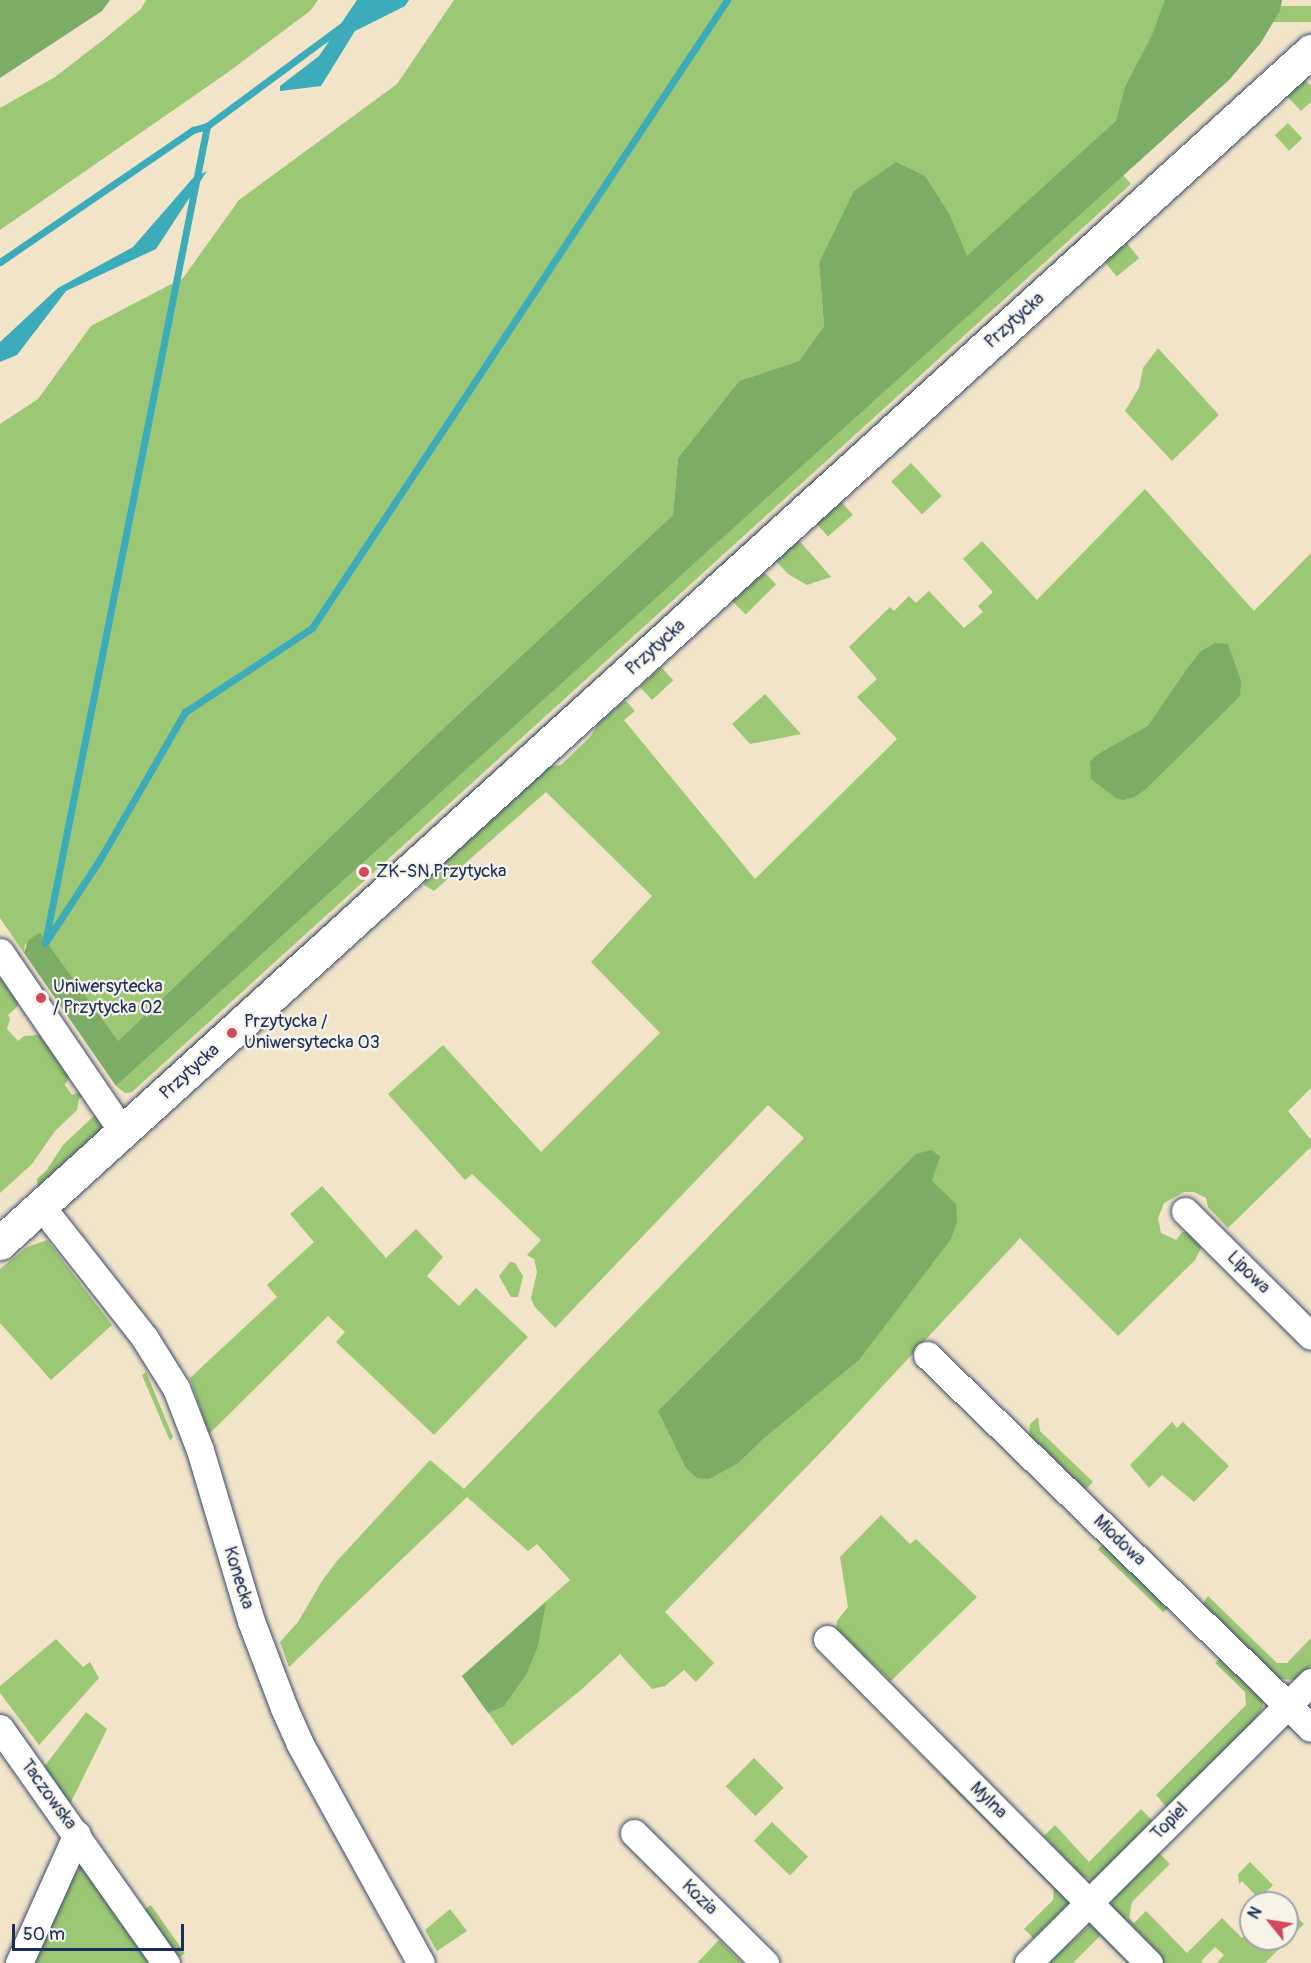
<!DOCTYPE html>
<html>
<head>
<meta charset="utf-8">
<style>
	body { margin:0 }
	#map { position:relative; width:1311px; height:1963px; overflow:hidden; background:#f1e4c9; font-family:Pangolin,sans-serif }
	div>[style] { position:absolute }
	.green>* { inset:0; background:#9cc774; transform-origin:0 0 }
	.forest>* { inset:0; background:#7dac66 }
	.water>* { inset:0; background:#3cabba }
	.stream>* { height:7px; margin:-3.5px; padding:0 3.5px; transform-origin:3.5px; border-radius:3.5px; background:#3cabba }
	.roads { filter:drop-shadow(0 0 2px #3b4a6e) drop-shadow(0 0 2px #3b4a6e) }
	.street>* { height:27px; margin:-13.5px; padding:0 13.5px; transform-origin:13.5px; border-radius:13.5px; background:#fff }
	.secondary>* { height:33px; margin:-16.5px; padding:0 16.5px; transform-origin:16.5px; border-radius:16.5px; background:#fff }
	.dots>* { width:16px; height:16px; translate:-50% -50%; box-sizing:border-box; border:3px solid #f7f3e8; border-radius:50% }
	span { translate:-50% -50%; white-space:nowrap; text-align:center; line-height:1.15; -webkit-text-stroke:4.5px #f7f3e8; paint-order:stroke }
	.street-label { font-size:18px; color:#1b2f5e }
	.poi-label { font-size:18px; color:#1b2f5e }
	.left { translate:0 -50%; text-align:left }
	.north { position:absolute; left:1239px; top:1891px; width:60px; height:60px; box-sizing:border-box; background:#f7f3e8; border:2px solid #9fa5b1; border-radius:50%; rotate:300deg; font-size:16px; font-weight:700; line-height:24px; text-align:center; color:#1b2f5e }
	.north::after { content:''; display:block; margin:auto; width:21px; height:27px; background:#d1495b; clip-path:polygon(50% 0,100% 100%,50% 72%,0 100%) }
	.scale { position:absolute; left:12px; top:1924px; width:172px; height:27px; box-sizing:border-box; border:3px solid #1b2f5e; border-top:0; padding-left:8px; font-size:18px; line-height:21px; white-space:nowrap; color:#1b2f5e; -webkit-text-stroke:4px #f7f3e8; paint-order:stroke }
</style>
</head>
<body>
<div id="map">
	<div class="green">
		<i style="clip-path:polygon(146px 0,318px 0,310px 11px,227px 73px,0 230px,0 108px,55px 77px,103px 40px,141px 9px)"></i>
		<i style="clip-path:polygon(454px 0,1252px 0,967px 257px,950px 215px,819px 263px,824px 326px,799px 361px,739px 381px,678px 458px,673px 515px,450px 722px,117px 1042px,25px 944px,24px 953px,0 918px,0 424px,38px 399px,91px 326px,183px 278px,239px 200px,397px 84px)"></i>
		<i style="left:1311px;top:6px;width:16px;height:236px;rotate:90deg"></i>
		<i style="clip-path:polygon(1304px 79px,1311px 86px,1311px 102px,1301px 111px,1286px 95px)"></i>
		<i style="left:1288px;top:123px;width:21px;height:18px;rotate:47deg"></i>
		<i style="clip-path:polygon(1123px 175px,1131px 184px,132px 1092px,125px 1093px,116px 1086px)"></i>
		<i style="clip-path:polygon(1136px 187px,1134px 192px,140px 1098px,137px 1095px)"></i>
		<i style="left:1126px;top:242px;width:21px;height:29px;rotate:51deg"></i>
		<i style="clip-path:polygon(1158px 348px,1219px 415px,1172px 461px,1125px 411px,1139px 388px,1143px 368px)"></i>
		<i style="left:911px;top:463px;width:45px;height:27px;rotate:47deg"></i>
		<i style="clip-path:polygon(1145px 489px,1254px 611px,1311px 553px,1311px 1088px,1288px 1111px,1311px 1140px,1311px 1147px,1228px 1228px,1208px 1207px,1206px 1198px,1194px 1192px,1184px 1192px,1164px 1203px,1158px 1218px,1161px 1233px,1176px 1240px,1182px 1232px,1189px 1232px,1204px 1242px,1195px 1260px,1118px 1336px,1020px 1238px,826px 1447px,665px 1612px,714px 1663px,696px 1682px,684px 1670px,665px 1686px,652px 1689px,620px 1654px,582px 1689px,512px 1746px,462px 1676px,570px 1580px,537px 1544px,528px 1551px,467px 1497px,289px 1667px,280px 1642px,298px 1622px,322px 1581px,337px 1561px,430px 1460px,464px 1489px,804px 1138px,768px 1105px,555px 1328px,534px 1306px,531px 1298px,537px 1272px,534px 1259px,527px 1255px,541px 1240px,472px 1174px,465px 1180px,388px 1094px,443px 1045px,541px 1152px,660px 1033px,591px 962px,652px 896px,546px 792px,434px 891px,424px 885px,429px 871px,544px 767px,561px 765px,590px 737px,599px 723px,625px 700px,635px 711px,624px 720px,755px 879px,897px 739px,857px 697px,877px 679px,849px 647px,890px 607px,894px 611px,909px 596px,916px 603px,929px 591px,964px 628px,983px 612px,978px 606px,993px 592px,963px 559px,982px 541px,1037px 600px)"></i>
		<i style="left:839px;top:499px;width:21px;height:33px;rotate:49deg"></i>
		<i style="clip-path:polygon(797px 538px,831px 577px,807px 585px,788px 574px,774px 559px)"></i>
		<i style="left:762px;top:570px;width:20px;height:43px;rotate:45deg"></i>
		<i style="left:661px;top:667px;width:18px;height:29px;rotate:47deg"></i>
		<i style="clip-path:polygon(765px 694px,801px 734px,750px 744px,732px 724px)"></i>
		<i style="clip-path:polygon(0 975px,18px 1001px,18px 1006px,8px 1015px,10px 1019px,7px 1029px,18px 1041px,24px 1036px,39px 1035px,70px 1076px,65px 1085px,72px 1095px,80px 1092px,84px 1095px,79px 1099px,77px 1110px,55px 1131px,32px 1164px,0 1193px)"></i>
		<i style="clip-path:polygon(96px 1114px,102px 1124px,100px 1131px,38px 1187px,37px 1179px,46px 1171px,63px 1145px)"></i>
		<i style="clip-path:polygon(322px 1186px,386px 1258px,416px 1229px,443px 1257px,427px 1276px,459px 1306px,476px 1288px,528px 1337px,434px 1435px,336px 1342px,345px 1332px,328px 1316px,209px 1434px,190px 1378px,277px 1297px,267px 1285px,314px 1242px,290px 1214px)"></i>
		<i style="clip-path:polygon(47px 1240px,112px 1325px,51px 1380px,0 1323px,0 1269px,27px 1247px)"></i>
		<i style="clip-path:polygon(510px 1262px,515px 1263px,523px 1276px,518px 1297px,511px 1297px,499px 1276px)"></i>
		<i style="clip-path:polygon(146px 1372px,173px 1437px,170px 1441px,142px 1375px)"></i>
		<i style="clip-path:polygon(1038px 1417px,1040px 1431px,1093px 1482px,1085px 1490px,1029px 1435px,1030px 1424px)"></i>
		<i style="clip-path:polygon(1172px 1422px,1177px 1428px,1183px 1422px,1229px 1466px,1194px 1502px,1162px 1475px,1149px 1488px,1130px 1465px)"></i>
		<i style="clip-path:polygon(881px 1515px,910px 1544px,916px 1539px,977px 1597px,891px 1681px,836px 1629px,837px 1621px,848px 1607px,840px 1557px)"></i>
		<i style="left:1107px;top:1540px;width:91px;height:13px;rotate:44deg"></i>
		<i style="clip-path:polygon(1208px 1596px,1277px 1663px,1287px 1663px,1311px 1638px,1311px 1666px,1295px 1680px,1280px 1679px,1201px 1606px)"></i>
		<i style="clip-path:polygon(56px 1639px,83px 1667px,90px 1662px,99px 1678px,39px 1745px,0 1693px,0 1686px)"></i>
		<i style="clip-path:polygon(1224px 1654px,1264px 1698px,1262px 1709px,1252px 1724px,1168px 1809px,1156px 1795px,1246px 1705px,1245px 1692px,1215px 1663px)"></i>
		<i style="clip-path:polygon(86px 1712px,107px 1729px,70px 1804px,44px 1767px)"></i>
		<i style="left:754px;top:1758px;width:42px;height:40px;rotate:45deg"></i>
		<i style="clip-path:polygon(948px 1771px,1070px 1899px,1068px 1908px,1037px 1941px,1024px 1929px,1053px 1900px,1054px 1889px,942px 1777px)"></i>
		<i style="clip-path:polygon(1141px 1809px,1154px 1822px,1094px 1881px,1082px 1876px,1044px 1836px,1055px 1825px,1089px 1862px)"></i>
		<i style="left:772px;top:1822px;width:50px;height:26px;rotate:44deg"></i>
		<i style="clip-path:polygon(1157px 1851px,1170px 1864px,1132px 1902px,1129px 1918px,1134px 1923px,1146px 1911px,1187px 1953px,1222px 1918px,1242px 1938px,1251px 1929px,1251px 1939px,1287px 1939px,1287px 1907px,1304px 1924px,1265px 1963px,1217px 1963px,1224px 1955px,1215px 1947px,1201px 1961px,1203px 1963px,1160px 1963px,1112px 1908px,1112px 1904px,1113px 1898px)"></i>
		<i style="clip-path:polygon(86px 1860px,158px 1963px,27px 1963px,70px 1880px)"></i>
		<i style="clip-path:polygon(1250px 1862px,1273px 1885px,1259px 1899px,1242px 1881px,1239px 1884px,1238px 1874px)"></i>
		<i style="left:151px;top:1905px;width:59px;height:12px;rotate:55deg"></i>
		<i style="clip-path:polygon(450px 1909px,467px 1931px,437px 1951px,425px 1930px)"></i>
		<i style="clip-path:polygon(1091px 1924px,1094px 1924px,1137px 1963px,1127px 1963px,1100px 1936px,1073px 1963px,1048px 1963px)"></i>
		<i style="clip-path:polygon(719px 1940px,742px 1963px,697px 1963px)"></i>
	</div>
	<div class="forest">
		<i style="clip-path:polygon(0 0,110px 0,102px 11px,0 78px)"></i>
		<i style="clip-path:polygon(1165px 0,1282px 0,1280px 11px,1260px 44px,1229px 80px,116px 1086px,24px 953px,29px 939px,40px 933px,118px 1041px,450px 722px,673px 515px,678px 458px,739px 381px,799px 361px,824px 326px,819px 263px,854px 191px,896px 162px,925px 176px,950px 215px,967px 256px,1116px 121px,1125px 87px,1152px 35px)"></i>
		<i style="clip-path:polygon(1215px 643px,1228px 644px,1241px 681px,1240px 696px,1146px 789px,1134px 797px,1123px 800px,1116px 798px,1091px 779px,1090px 762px,1098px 754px,1148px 726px,1186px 670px,1201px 651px)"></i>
		<i style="clip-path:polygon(931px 1150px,940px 1156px,932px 1181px,956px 1204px,957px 1222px,951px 1239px,859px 1360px,764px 1438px,737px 1464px,709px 1479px,697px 1478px,686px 1468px,658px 1411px,916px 1154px)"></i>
		<i style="clip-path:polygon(546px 1602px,538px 1646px,526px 1675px,504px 1706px,488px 1713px,462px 1676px)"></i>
	</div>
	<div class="water">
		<i style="clip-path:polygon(357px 0,409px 0,405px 6px,355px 31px,321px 86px,280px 91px,280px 86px,319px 56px)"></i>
		<i style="clip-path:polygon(207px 171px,156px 249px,66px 291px,17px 355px,0 362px,0 342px,58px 288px,133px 247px,193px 178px)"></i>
	</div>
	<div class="stream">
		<i style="left:207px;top:126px;width:833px;rotate:101.22deg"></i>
		<i style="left:45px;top:943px;width:100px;rotate:-56.8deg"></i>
		<i style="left:100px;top:859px;width:170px;rotate:-60deg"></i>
		<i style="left:185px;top:712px;width:152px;rotate:-33.5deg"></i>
		<i style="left:312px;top:628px;width:753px;rotate:-56.54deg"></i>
		<i style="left:0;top:262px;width:234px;rotate:-34.4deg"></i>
		<i style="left:193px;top:130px;width:15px;rotate:-16deg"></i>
		<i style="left:207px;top:126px;width:168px;rotate:-36.5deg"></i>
	</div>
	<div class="roads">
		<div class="street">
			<i style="left:0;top:952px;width:218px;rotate:55.7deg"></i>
			<i style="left:41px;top:1206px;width:167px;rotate:51.8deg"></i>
			<i style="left:144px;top:1337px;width:60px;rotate:57.9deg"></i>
			<i style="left:176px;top:1388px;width:66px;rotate:68.8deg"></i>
			<i style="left:200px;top:1450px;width:178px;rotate:73.4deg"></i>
			<i style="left:251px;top:1621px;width:93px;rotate:69.2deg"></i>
			<i style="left:284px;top:1708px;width:39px;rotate:66deg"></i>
			<i style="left:300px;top:1744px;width:250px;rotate:61.1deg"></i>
			<i style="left:1185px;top:1211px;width:177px;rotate:44.8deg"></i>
			<i style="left:927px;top:1355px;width:535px;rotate:44.17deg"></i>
			<i style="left:827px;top:1639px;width:457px;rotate:45.2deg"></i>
			<i style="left:0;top:1728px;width:288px;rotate:54.8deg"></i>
			<i style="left:634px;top:1833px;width:185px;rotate:44.8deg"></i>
			<i style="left:19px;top:1963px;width:141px;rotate:-65.8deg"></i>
			<i style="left:1028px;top:1963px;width:399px;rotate:-44.8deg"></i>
		</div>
		<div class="secondary">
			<i style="left:0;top:1243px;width:1772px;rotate:-42.28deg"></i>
		</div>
	</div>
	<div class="dots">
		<i style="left:364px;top:872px;background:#d1495b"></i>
		<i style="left:41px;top:998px;background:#d1495b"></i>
		<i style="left:232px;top:1033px;background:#d1495b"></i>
	</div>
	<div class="street-label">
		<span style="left:1015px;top:321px;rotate:-42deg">Przytycka</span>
		<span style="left:656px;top:648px;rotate:-42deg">Przytycka</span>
		<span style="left:190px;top:1072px;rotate:-42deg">Przytycka</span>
		<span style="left:1248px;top:1273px;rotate:45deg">Lipowa</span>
		<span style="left:1119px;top:1541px;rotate:44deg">Miodowa</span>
		<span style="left:238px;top:1578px;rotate:73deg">Konecka</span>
		<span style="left:48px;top:1795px;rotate:54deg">Taczowska</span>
		<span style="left:988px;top:1801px;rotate:45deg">Mylna</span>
		<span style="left:1170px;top:1822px;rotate:-45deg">Topiel</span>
		<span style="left:699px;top:1898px;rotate:45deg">Kozia</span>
	</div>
	<div class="poi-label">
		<span class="left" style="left:376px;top:872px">ZK-SN Przytycka</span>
		<span class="left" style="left:53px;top:998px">Uniwersytecka<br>/ Przytycka 02</span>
		<span class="left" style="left:244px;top:1033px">Przytycka /<br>Uniwersytecka 03</span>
	</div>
	<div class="north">N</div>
	<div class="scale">50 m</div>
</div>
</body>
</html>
